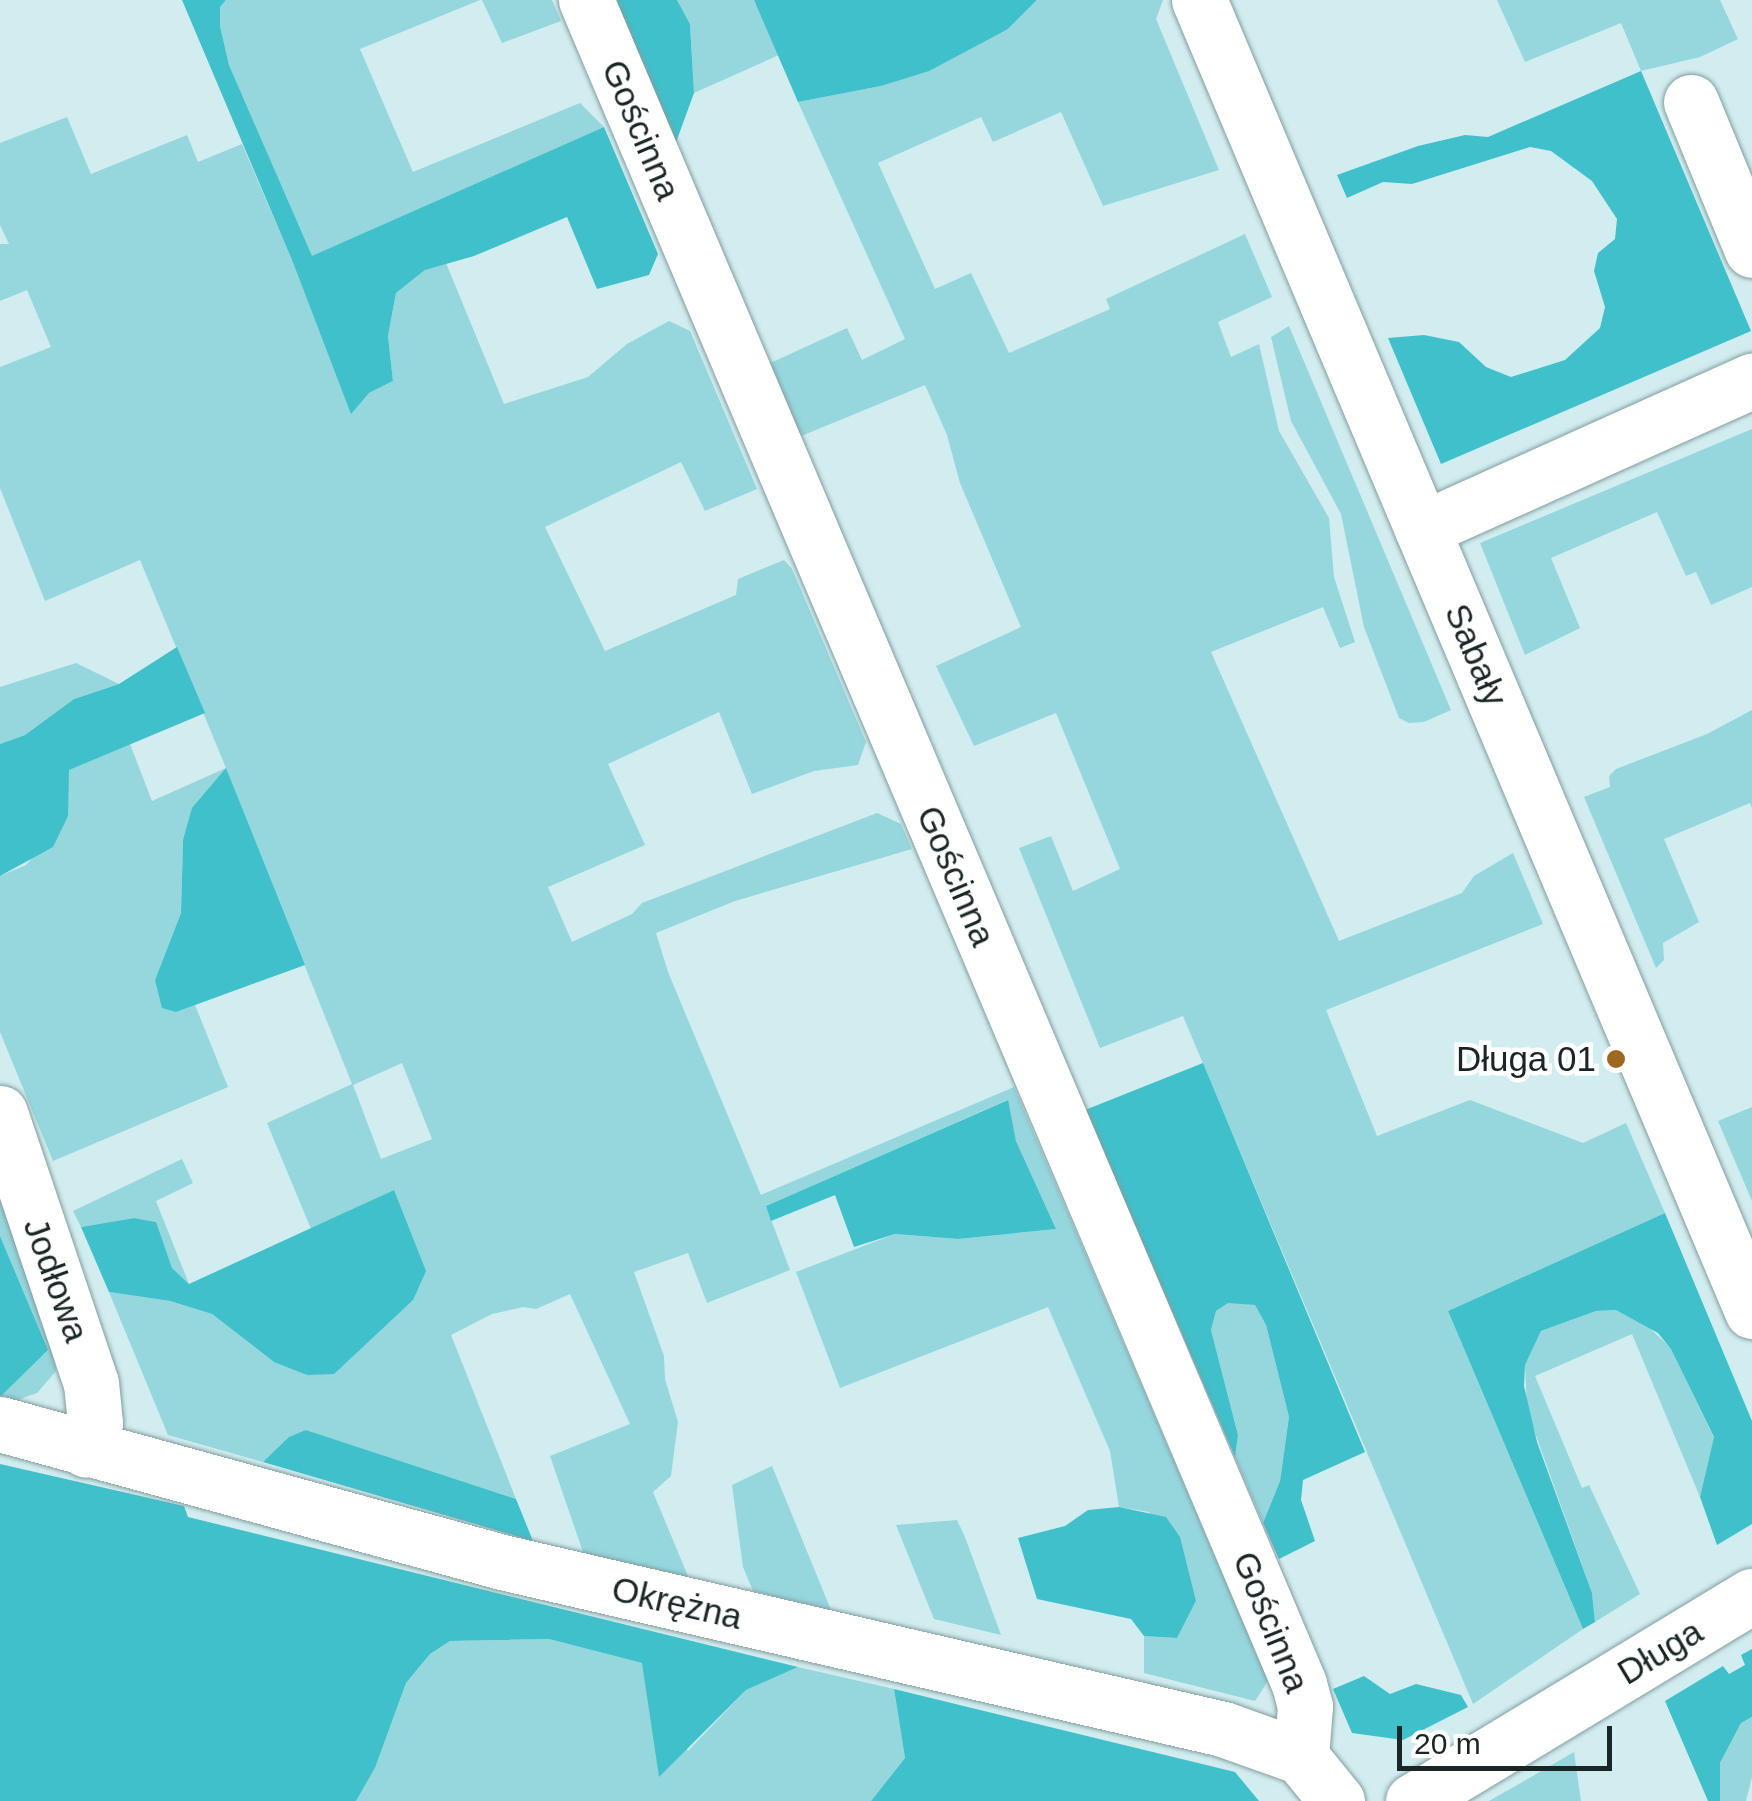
<!DOCTYPE html>
<html>
<head>
<meta charset="utf-8">
<style>
	body { margin:0 }
	#map { position:relative; width:1752px; height:1801px; overflow:hidden; background:#d1edef; font-family:Helvetica,sans-serif }
	div>[style] { position:absolute }
	.green>* { inset:0; background:#95d7dd }
	.forest>* { inset:0; background:#40c0cb }
	.roads { filter:drop-shadow(0 0 2px #839d9f) drop-shadow(0 0 2px #839d9f) }
	.minor>* { height:55px; margin:-27.5px; padding:0 27.5px; transform-origin:27.5px; border-radius:27.5px; background:#fff }
	.dots>* { width:28px; height:28px; translate:-50% -50%; box-sizing:border-box; border:5px solid #fff; border-radius:50% }
	span { translate:-50% -50%; white-space:nowrap; text-align:center; line-height:1.15; -webkit-text-stroke:9px #fff; paint-order:stroke }
	.street-label { font-size:35px; color:#1a2526 }
	.poi-label { font-size:35px; color:#1a2526 }
	.right { translate:-100% -50%; text-align:right }
	.scale { position:absolute; left:1397px; top:1726px; width:215px; height:45px; box-sizing:border-box; border:5px solid #1a2526; border-top:0; padding-left:12px; font-size:30px; line-height:35px; white-space:nowrap; color:#1a2526; -webkit-text-stroke:8px #fff; paint-order:stroke }
</style>
</head>
<body>
<div id="map">
	<div class="green">
		<i style="clip-path:polygon(226px 0,480px 0,360px 49px,413px 172px,580px 103px,604px 127px,312px 257px,229px 65px,220px 26px,220px 7px)"></i>
		<i style="clip-path:polygon(482px 0,552px 0,561px 21px,502px 43px)"></i>
		<i style="clip-path:polygon(677px 0,754px 0,779px 55px,694px 93px,690px 24px)"></i>
		<i style="clip-path:polygon(1037px 0,1163px 0,1156px 19px,1219px 170px,1103px 206px,1061px 112px,993px 142px,981px 117px,878px 163px,935px 289px,971px 273px,1009px 353px,1110px 309px,1106px 299px,1245px 234px,1272px 297px,1218px 322px,1231px 357px,1259px 344px,1279px 431px,1329px 518px,1334px 577px,1355px 642px,1340px 648px,1323px 607px,1211px 652px,1339px 941px,1462px 893px,1474px 876px,1513px 853px,1543px 924px,1326px 1010px,1377px 1136px,1470px 1100px,1583px 1143px,1626px 1123px,1665px 1213px,1448px 1311px,1583px 1629px,1473px 1704px,1183px 1016px,1100px 1048px,1019px 848px,1051px 836px,1073px 891px,1120px 869px,1056px 713px,974px 746px,936px 666px,1021px 627px,960px 483px,947px 435px,925px 385px,794px 439px,766px 365px,847px 328px,862px 360px,905px 339px,798px 102px,881px 86px,1008px 29px)"></i>
		<i style="clip-path:polygon(1497px 0,1720px 0,1738px 39px,1700px 57px,1641px 71px,1621px 23px,1525px 62px)"></i>
		<i style="clip-path:polygon(evenodd,67px 117px,91px 174px,187px 135px,198px 162px,242px 144px,294px 265px,369px 393px,393px 381px,388px 336px,396px 293px,425px 270px,446px 263px,504px 404px,588px 377px,627px 344px,669px 321px,690px 331px,757px 489px,705px 511px,681px 462px,545px 527px,605px 651px,736px 595px,738px 579px,784px 560px,792px 569px,866px 742px,858px 765px,814px 771px,752px 794px,719px 712px,608px 764px,645px 845px,548px 887px,572px 942px,632px 914px,642px 903px,877px 813px,901px 824px,912px 849px,735px 901px,656px 933px,668px 972px,761px 1195px,1014px 1087px,1268px 1681px,1255px 1701px,1144px 1673px,1144px 1636px,1177px 1638px,1196px 1601px,1149px 1512px,1119px 1507px,1110px 1451px,1048px 1307px,840px 1388px,796px 1272px,895px 1234px,958px 1239px,1056px 1229px,1016px 1141px,1007px 1100px,766px 1206px,790px 1270px,707px 1303px,688px 1253px,634px 1272px,664px 1356px,665px 1379px,678px 1422px,671px 1476px,653px 1492px,690px 1581px,584px 1555px,550px 1456px,630px 1424px,570px 1294px,536px 1309px,523px 1307px,492px 1314px,451px 1335px,516px 1499px,306px 1430px,263px 1462px,168px 1435px,109px 1292px,170px 1301px,212px 1314px,274px 1362px,394px 1190px,311px 1229px,267px 1123px,352px 1084px,226px 769px,183px 840px,181px 913px,155px 980px,176px 1012px,195px 1005px,228px 1087px,53px 1161px,0 1032px,0 876px,26px 865px,68px 816px,68px 770px,130px 744px,152px 801px,226px 768px,140px 560px,45px 601px,0 488px,0 367px,51px 347px,27px 290px,0 301px,0 244px,9px 244px,0 225px,0 143px,67px 117px,402px 1063px,432px 1139px,381px 1159px,353px 1085px,402px 1063px)"></i>
		<i style="clip-path:polygon(1289px 326px,1451px 710px,1424px 722px,1409px 723px,1399px 718px,1364px 627px,1341px 514px,1291px 421px,1271px 337px)"></i>
		<i style="clip-path:polygon(1752px 429px,1752px 587px,1711px 605px,1696px 572px,1686px 576px,1657px 512px,1551px 558px,1580px 628px,1525px 655px,1480px 543px)"></i>
		<i style="clip-path:polygon(76px 663px,119px 684px,74px 699px,25px 735px,0 744px,0 687px)"></i>
		<i style="clip-path:polygon(1752px 710px,1752px 808px,1750px 803px,1664px 839px,1699px 922px,1663px 943px,1664px 960px,1656px 968px,1584px 797px,1610px 787px,1609px 776px,1616px 769px,1707px 734px)"></i>
		<i style="clip-path:polygon(1752px 1107px,1752px 1201px,1718px 1121px)"></i>
		<i style="clip-path:polygon(182px 1159px,193px 1183px,156px 1201px,189px 1284px,172px 1268px,155px 1222px,134px 1218px,81px 1227px,73px 1211px)"></i>
		<i style="clip-path:polygon(0 1188px,19px 1258px,53px 1344px,56px 1371px,37px 1393px,0 1406px,0 1396px,48px 1350px,0 1236px)"></i>
		<i style="clip-path:polygon(1228px 1302px,1255px 1305px,1266px 1325px,1289px 1417px,1280px 1481px,1263px 1523px,1235px 1457px,1238px 1435px,1211px 1330px,1216px 1311px)"></i>
		<i style="clip-path:polygon(1616px 1310px,1643px 1322px,1671px 1348px,1714px 1438px,1700px 1497px,1632px 1334px,1535px 1376px,1582px 1488px,1589px 1485px,1640px 1594px,1595px 1622px,1592px 1593px,1527px 1410px,1525px 1365px,1541px 1331px,1596px 1311px)"></i>
		<i style="clip-path:polygon(772px 1466px,831px 1610px,753px 1591px,743px 1567px,732px 1485px)"></i>
		<i style="clip-path:polygon(957px 1520px,965px 1537px,1001px 1635px,934px 1619px,896px 1525px)"></i>
		<i style="clip-path:polygon(549px 1639px,642px 1663px,688px 1751px,746px 1690px,798px 1667px,894px 1689px,905px 1758px,871px 1801px,356px 1801px,375px 1768px,406px 1683px,430px 1654px,450px 1641px)"></i>
		<i style="clip-path:polygon(1752px 1717px,1752px 1777px,1746px 1801px,1720px 1801px,1720px 1763px,1741px 1723px)"></i>
		<i style="clip-path:polygon(1574px 1752px,1581px 1801px,1489px 1801px,1519px 1784px)"></i>
	</div>
	<div class="forest">
		<i style="clip-path:polygon(182px 0,226px 0,220px 7px,220px 26px,229px 65px,312px 256px,604px 127px,658px 254px,649px 275px,597px 289px,567px 217px,474px 256px,425px 270px,396px 293px,388px 336px,393px 381px,369px 393px,351px 414px,294px 265px)"></i>
		<i style="clip-path:polygon(615px 0,677px 0,690px 24px,694px 93px,675px 145px)"></i>
		<i style="clip-path:polygon(754px 0,1037px 0,1008px 29px,929px 71px,881px 86px,798px 102px)"></i>
		<i style="clip-path:polygon(1641px 71px,1751px 331px,1441px 464px,1388px 338px,1424px 335px,1459px 342px,1486px 367px,1511px 377px,1565px 360px,1600px 328px,1605px 307px,1594px 271px,1598px 253px,1615px 239px,1617px 219px,1592px 181px,1551px 151px,1530px 147px,1412px 184px,1383px 182px,1347px 198px,1337px 175px,1418px 146px,1465px 135px,1488px 137px)"></i>
		<i style="clip-path:polygon(177px 647px,205px 713px,69px 770px,68px 816px,53px 847px,0 876px,0 744px,25px 735px,74px 699px,119px 684px)"></i>
		<i style="clip-path:polygon(226px 768px,305px 965px,176px 1012px,162px 1008px,155px 980px,181px 913px,183px 840px,192px 808px)"></i>
		<i style="clip-path:polygon(1203px 1063px,1365px 1452px,1303px 1480px,1301px 1500px,1315px 1541px,1279px 1559px,1263px 1523px,1280px 1481px,1289px 1417px,1266px 1325px,1255px 1305px,1228px 1303px,1216px 1311px,1211px 1330px,1238px 1435px,1235px 1457px,1085px 1110px)"></i>
		<i style="clip-path:polygon(1008px 1100px,1016px 1141px,1056px 1229px,958px 1239px,895px 1234px,854px 1247px,835px 1195px,771px 1221px,766px 1206px)"></i>
		<i style="clip-path:polygon(394px 1190px,426px 1271px,413px 1300px,334px 1374px,307px 1375px,274px 1362px,212px 1314px,170px 1301px,109px 1292px,81px 1227px,134px 1218px,156px 1222px,172px 1268px,189px 1284px)"></i>
		<i style="clip-path:polygon(1665px 1213px,1752px 1421px,1752px 1524px,1717px 1545px,1700px 1497px,1714px 1437px,1671px 1349px,1658px 1333px,1616px 1310px,1596px 1311px,1541px 1331px,1525px 1365px,1524px 1386px,1537px 1442px,1592px 1593px,1595px 1622px,1583px 1629px,1448px 1311px)"></i>
		<i style="clip-path:polygon(0 1236px,48px 1350px,1px 1396px,0 1395px)"></i>
		<i style="clip-path:polygon(306px 1430px,516px 1499px,533px 1541px,263px 1462px,289px 1437px)"></i>
		<i style="clip-path:polygon(0 1464px,184px 1506px,188px 1517px,798px 1667px,746px 1690px,659px 1777px,642px 1663px,549px 1639px,450px 1641px,430px 1654px,406px 1683px,375px 1768px,356px 1801px,0 1801px)"></i>
		<i style="clip-path:polygon(1119px 1507px,1166px 1517px,1180px 1537px,1196px 1601px,1177px 1638px,1144px 1636px,1131px 1619px,1037px 1599px,1018px 1538px,1065px 1526px,1088px 1510px)"></i>
		<i style="clip-path:polygon(1752px 1649px,1752px 1717px,1741px 1723px,1720px 1763px,1720px 1801px,1708px 1801px,1665px 1701px,1723px 1666px,1729px 1674px,1745px 1665px,1741px 1655px)"></i>
		<i style="clip-path:polygon(1364px 1676px,1390px 1694px,1416px 1684px,1461px 1695px,1468px 1707px,1403px 1740px,1352px 1733px,1333px 1689px)"></i>
		<i style="clip-path:polygon(894px 1689px,1235px 1772px,1259px 1801px,871px 1801px,905px 1758px)"></i>
	</div>
	<div class="roads">
		<div class="minor">
			<i style="left:586px;top:0;width:1829px;rotate:67.05deg"></i>
			<i style="left:1299px;top:1684px;width:23px;rotate:75deg"></i>
			<i style="left:1305px;top:1706px;width:51px;rotate:94.5deg"></i>
			<i style="left:1199px;top:0;width:1423px;rotate:67.13deg"></i>
			<i style="left:1691px;top:102px;width:160px;rotate:67.6deg"></i>
			<i style="left:1422px;top:529px;width:362px;rotate:-24.2deg"></i>
			<i style="left:0;top:1113px;width:285px;rotate:71.4deg"></i>
			<i style="left:91px;top:1383px;width:40px;rotate:84.3deg"></i>
			<i style="left:95px;top:1423px;width:28px;rotate:109deg"></i>
			<i style="left:0;top:1424px;width:521px;rotate:15.37deg"></i>
			<i style="left:502px;top:1562px;width:740px;rotate:13.04deg"></i>
			<i style="left:1223px;top:1729px;width:83px;rotate:19.7deg"></i>
			<i style="left:1301px;top:1757px;width:57px;rotate:50.7deg"></i>
			<i style="left:1413px;top:1801px;width:396px;rotate:-31.2deg"></i>
		</div>
	</div>
	<div class="dots">
		<i style="left:1616px;top:1059px;background:#9d6920"></i>
	</div>
	<div class="street-label">
		<span style="left:641px;top:130px;rotate:67deg">Gościnna</span>
		<span style="left:1476px;top:655px;rotate:67deg">Sabały</span>
		<span style="left:956px;top:876px;rotate:67deg">Gościnna</span>
		<span style="left:56px;top:1280px;rotate:70deg">Jodłowa</span>
		<span style="left:677px;top:1603px;rotate:13deg">Okrężna</span>
		<span style="left:1271px;top:1622px;rotate:68deg">Gościnna</span>
		<span style="left:1660px;top:1652px;rotate:-31deg">Długa</span>
	</div>
	<div class="poi-label">
		<span class="right" style="left:1596px;top:1059px">Długa 01</span>
	</div>
	<div class="scale">20 m</div>
</div>
</body>
</html>
